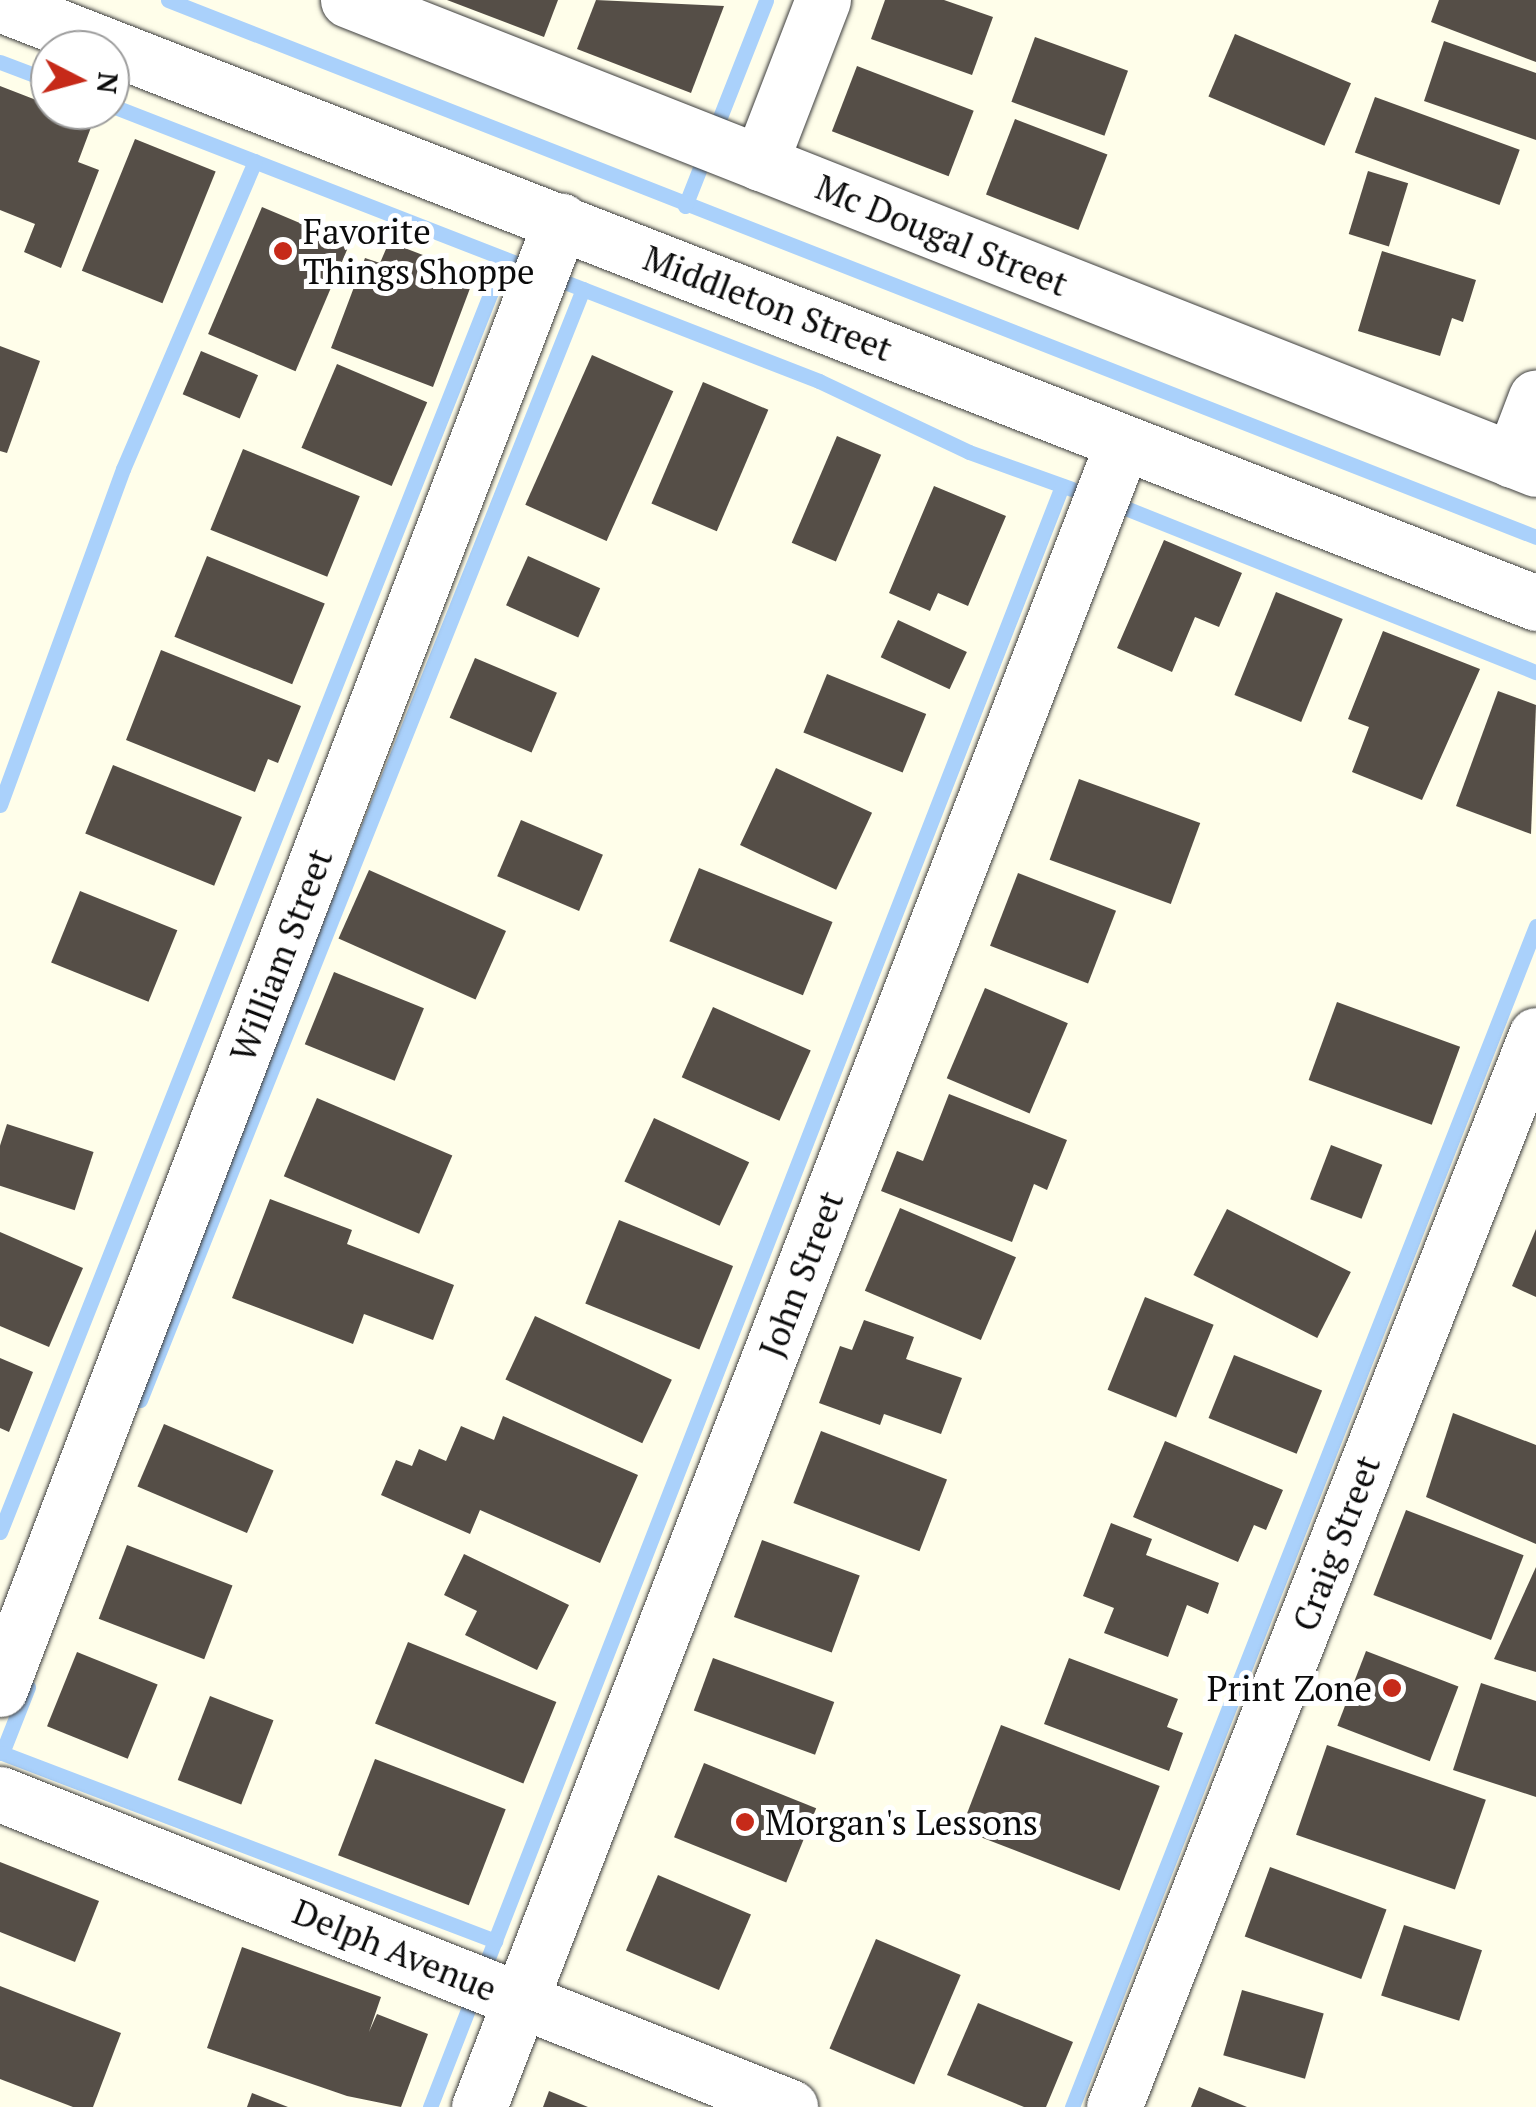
<!DOCTYPE html>
<html>
<head>
<meta charset="utf-8">
<style>
	body { margin:0 }
	#map { position:relative; width:1536px; height:2107px; overflow:hidden; background:#fffeea; font-family:"PT Serif",serif }
	div>[style] { position:absolute }
	.stream>* { height:15px; margin:-7.5px; padding:0 7.5px; transform-origin:7.5px; border-radius:7.5px; background:#aad1fb }
	.building>* { inset:0; background:#554e47; transform-origin:0 0 }
	.roads { filter:drop-shadow(0 0 2px #3e3e3e) drop-shadow(0 0 2px #3e3e3e) }
	.minor>* { height:55px; margin:-27.5px; padding:0 27.5px; transform-origin:27.5px; border-radius:27.5px; background:#fff }
	.tertiary>* { height:55px; margin:-27.5px; padding:0 27.5px; transform-origin:27.5px; border-radius:27.5px; background:#fff }
	.dots>* { width:28px; height:28px; translate:-50% -50%; box-sizing:border-box; border:5px solid #fff; border-radius:50% }
	span { translate:-50% -50%; white-space:nowrap; text-align:center; line-height:1.15; -webkit-text-stroke:10px #fff; paint-order:stroke }
	.poi-label { font-size:35px; color:#0b0b0b }
	.left { translate:0 -50%; text-align:left }
	.right { translate:-100% -50%; text-align:right }
	.street-label { font-size:35px; color:#0b0b0b }
	.north { position:absolute; left:30px; top:30px; width:100px; height:100px; box-sizing:border-box; background:#fff; border:2px solid #9d9d9d; border-radius:50%; rotate:96deg; font-size:28px; font-weight:700; line-height:40px; text-align:center; color:#0b0b0b }
	.north::after { content:''; display:block; margin:auto; width:35px; height:45px; background:#c62a19; clip-path:polygon(50% 0,100% 100%,50% 72%,0 100%) }
</style>
</head>
<body>
<div id="map">
	<div class="stream">
		<i style="left:168px;top:0;width:1470px;rotate:21.43deg"></i>
		<i style="left:0;top:62px;width:53px;rotate:20.8deg"></i>
		<i style="left:110px;top:105px;width:761px;rotate:21.27deg"></i>
		<i style="left:819px;top:381px;width:166px;rotate:25.3deg"></i>
		<i style="left:969px;top:452px;width:109px;rotate:19.8deg"></i>
		<i style="left:685px;top:206px;width:221px;rotate:-68.5deg"></i>
		<i style="left:1108px;top:501px;width:461px;rotate:21.8deg"></i>
		<i style="left:0;top:805px;width:358px;rotate:-69.9deg"></i>
		<i style="left:123px;top:469px;width:335px;rotate:-66.8deg"></i>
		<i style="left:140px;top:1400px;width:1196px;rotate:-68.26deg"></i>
		<i style="left:0;top:1532px;width:1369px;rotate:-68.4deg"></i>
		<i style="left:28px;top:1687px;width:71px;rotate:111.5deg"></i>
		<i style="left:2px;top:1753px;width:528px;rotate:20.87deg"></i>
		<i style="left:430px;top:2107px;width:1740px;rotate:-68.7deg"></i>
		<i style="left:1072px;top:2107px;width:1269px;rotate:-68.55deg"></i>
	</div>
	<div class="building">
		<i style="clip-path:polygon(447px 0,558px 0,544px 37px)"></i>
		<i style="clip-path:polygon(596px 0,724px 6px,691px 93px,577px 49px)"></i>
		<i style="clip-path:polygon(885px 0,944px 0,993px 17px,972px 75px,871px 39px)"></i>
		<i style="clip-path:polygon(1439px 0,1536px 0,1536px 62px,1431px 22px)"></i>
		<i style="left:1235px;top:34px;width:126px;height:68px;rotate:23deg"></i>
		<i style="left:1035px;top:37px;width:99px;height:69px;rotate:20deg"></i>
		<i style="clip-path:polygon(1444px 41px,1536px 73px,1536px 140px,1424px 101px)"></i>
		<i style="left:857px;top:66px;width:125px;height:70px;rotate:21deg"></i>
		<i style="clip-path:polygon(0 86px,93px 122px,78px 162px,99px 170px,61px 268px,24px 252px,35px 224px,0 210px)"></i>
		<i style="left:1375px;top:97px;width:154px;height:59px;rotate:20deg"></i>
		<i style="left:1015px;top:119px;width:99px;height:81px;rotate:21deg"></i>
		<i style="left:135px;top:139px;width:87px;height:142px;rotate:22deg"></i>
		<i style="left:1368px;top:171px;width:42px;height:66px;rotate:17deg"></i>
		<i style="left:262px;top:207px;width:95px;height:138px;rotate:23deg"></i>
		<i style="clip-path:polygon(389px 242px,475px 275px,433px 387px,331px 348px,365px 258px,380px 263px)"></i>
		<i style="clip-path:polygon(1382px 251px,1476px 280px,1463px 322px,1452px 318px,1440px 356px,1358px 331px)"></i>
		<i style="clip-path:polygon(0 346px,40px 361px,7px 453px,0 451px)"></i>
		<i style="left:201px;top:351px;width:62px;height:47px;rotate:23deg"></i>
		<i style="left:592px;top:355px;width:89px;height:164px;rotate:24deg"></i>
		<i style="left:337px;top:364px;width:98px;height:91px;rotate:23deg"></i>
		<i style="left:703px;top:382px;width:71px;height:132px;rotate:23deg"></i>
		<i style="left:837px;top:436px;width:48px;height:116px;rotate:23deg"></i>
		<i style="left:243px;top:449px;width:126px;height:87px;rotate:22deg"></i>
		<i style="clip-path:polygon(934px 486px,1006px 516px,968px 606px,938px 593px,930px 611px,889px 593px)"></i>
		<i style="clip-path:polygon(1164px 540px,1242px 573px,1219px 627px,1195px 617px,1172px 672px,1117px 648px)"></i>
		<i style="left:207px;top:556px;width:127px;height:87px;rotate:22deg"></i>
		<i style="left:528px;top:556px;width:79px;height:54px;rotate:24deg"></i>
		<i style="left:1276px;top:592px;width:72px;height:111px;rotate:22deg"></i>
		<i style="left:898px;top:620px;width:76px;height:41px;rotate:25deg"></i>
		<i style="clip-path:polygon(1383px 631px,1480px 669px,1422px 800px,1352px 772px,1369px 727px,1348px 719px)"></i>
		<i style="clip-path:polygon(161px 650px,301px 706px,278px 763px,268px 759px,255px 792px,126px 740px)"></i>
		<i style="left:475px;top:658px;width:89px;height:65px;rotate:23deg"></i>
		<i style="left:827px;top:674px;width:107px;height:63px;rotate:22deg"></i>
		<i style="clip-path:polygon(1498px 691px,1536px 705px,1531px 834px,1456px 806px)"></i>
		<i style="left:113px;top:765px;width:139px;height:74px;rotate:22deg"></i>
		<i style="left:776px;top:768px;width:106px;height:85px;rotate:25deg"></i>
		<i style="left:1079px;top:779px;width:129px;height:86px;rotate:20deg"></i>
		<i style="left:521px;top:820px;width:89px;height:61px;rotate:23deg"></i>
		<i style="left:699px;top:868px;width:144px;height:79px;rotate:22deg"></i>
		<i style="left:369px;top:870px;width:150px;height:75px;rotate:24deg"></i>
		<i style="left:1018px;top:873px;width:105px;height:78px;rotate:21deg"></i>
		<i style="left:80px;top:891px;width:105px;height:77px;rotate:22deg"></i>
		<i style="left:334px;top:972px;width:97px;height:78px;rotate:22deg"></i>
		<i style="left:985px;top:988px;width:90px;height:98px;rotate:23deg"></i>
		<i style="left:1337px;top:1002px;width:131px;height:83px;rotate:20deg"></i>
		<i style="left:713px;top:1007px;width:107px;height:77px;rotate:24deg"></i>
		<i style="clip-path:polygon(949px 1094px,1067px 1140px,1047px 1190px,1034px 1184px,1012px 1242px,881px 1191px,897px 1151px,923px 1161px)"></i>
		<i style="left:317px;top:1098px;width:147px;height:85px;rotate:23deg"></i>
		<i style="left:654px;top:1118px;width:105px;height:70px;rotate:25deg"></i>
		<i style="left:7px;top:1124px;width:91px;height:61px;rotate:18deg"></i>
		<i style="left:1331px;top:1145px;width:55px;height:58px;rotate:21deg"></i>
		<i style="clip-path:polygon(270px 1199px,352px 1230px,347px 1244px,454px 1285px,433px 1340px,364px 1314px,353px 1344px,232px 1298px)"></i>
		<i style="left:900px;top:1208px;width:126px;height:90px;rotate:23deg"></i>
		<i style="left:1227px;top:1209px;width:139px;height:74px;rotate:27deg"></i>
		<i style="left:619px;top:1220px;width:123px;height:90px;rotate:22deg"></i>
		<i style="clip-path:polygon(1536px 1229px,1536px 1297px,1512px 1286px)"></i>
		<i style="clip-path:polygon(0 1232px,83px 1268px,49px 1347px,0 1326px)"></i>
		<i style="left:1145px;top:1297px;width:74px;height:100px;rotate:22deg"></i>
		<i style="left:535px;top:1316px;width:151px;height:70px;rotate:25deg"></i>
		<i style="clip-path:polygon(864px 1320px,914px 1337px,906px 1359px,962px 1378px,941px 1434px,884px 1414px,880px 1425px,819px 1403px,840px 1346px,852px 1350px)"></i>
		<i style="left:1234px;top:1355px;width:95px;height:68px;rotate:22deg"></i>
		<i style="clip-path:polygon(0 1358px,33px 1372px,9px 1432px,0 1428px)"></i>
		<i style="clip-path:polygon(1453px 1413px,1536px 1445px,1536px 1544px,1426px 1497px)"></i>
		<i style="clip-path:polygon(503px 1416px,638px 1475px,600px 1563px,480px 1510px,470px 1534px,381px 1495px,396px 1460px,412px 1466px,419px 1449px,446px 1461px,461px 1426px,494px 1440px)"></i>
		<i style="left:164px;top:1424px;width:119px;height:68px;rotate:23deg"></i>
		<i style="left:821px;top:1431px;width:135px;height:77px;rotate:21deg"></i>
		<i style="clip-path:polygon(1165px 1441px,1283px 1490px,1266px 1530px,1254px 1525px,1238px 1562px,1133px 1517px)"></i>
		<i style="left:1406px;top:1510px;width:126px;height:91px;rotate:21deg"></i>
		<i style="clip-path:polygon(1111px 1523px,1152px 1539px,1146px 1555px,1219px 1583px,1208px 1614px,1187px 1605px,1168px 1657px,1104px 1633px,1114px 1608px,1083px 1596px)"></i>
		<i style="left:762px;top:1540px;width:104px;height:82px;rotate:20deg"></i>
		<i style="left:127px;top:1545px;width:113px;height:79px;rotate:21deg"></i>
		<i style="clip-path:polygon(464px 1554px,569px 1605px,537px 1670px,465px 1635px,477px 1611px,444px 1595px)"></i>
		<i style="clip-path:polygon(1536px 1567px,1536px 1672px,1494px 1659px)"></i>
		<i style="left:408px;top:1642px;width:160px;height:88px;rotate:22deg"></i>
		<i style="left:1366px;top:1651px;width:99px;height:80px;rotate:21deg"></i>
		<i style="left:77px;top:1652px;width:87px;height:80px;rotate:22deg"></i>
		<i style="left:713px;top:1658px;width:129px;height:56px;rotate:20deg"></i>
		<i style="clip-path:polygon(1069px 1658px,1178px 1699px,1167px 1727px,1183px 1733px,1169px 1771px,1044px 1724px)"></i>
		<i style="clip-path:polygon(1481px 1683px,1536px 1701px,1536px 1797px,1453px 1770px)"></i>
		<i style="left:210px;top:1696px;width:68px;height:90px;rotate:21deg"></i>
		<i style="left:1001px;top:1725px;width:170px;height:112px;rotate:21deg"></i>
		<i style="left:1327px;top:1745px;width:168px;height:95px;rotate:19deg"></i>
		<i style="left:375px;top:1759px;width:140px;height:103px;rotate:21deg"></i>
		<i style="left:704px;top:1763px;width:121px;height:80px;rotate:22deg"></i>
		<i style="clip-path:polygon(0 1862px,99px 1901px,75px 1962px,0 1932px)"></i>
		<i style="left:1270px;top:1867px;width:124px;height:74px;rotate:20deg"></i>
		<i style="left:658px;top:1875px;width:101px;height:82px;rotate:23deg"></i>
		<i style="left:1404px;top:1925px;width:82px;height:74px;rotate:18deg"></i>
		<i style="left:876px;top:1939px;width:92px;height:119px;rotate:23deg"></i>
		<i style="clip-path:polygon(242px 1947px,381px 1997px,369px 2032px,377px 2014px,428px 2034px,401px 2107px,347px 2096px,207px 2048px)"></i>
		<i style="clip-path:polygon(0 1986px,121px 2033px,93px 2107px,73px 2107px,0 2079px)"></i>
		<i style="left:1242px;top:1990px;width:85px;height:68px;rotate:16deg"></i>
		<i style="clip-path:polygon(978px 2003px,1073px 2042px,1046px 2107px,1024px 2107px,947px 2075px)"></i>
		<i style="clip-path:polygon(1199px 2087px,1247px 2107px,1191px 2107px)"></i>
		<i style="clip-path:polygon(549px 2091px,588px 2107px,543px 2107px)"></i>
		<i style="clip-path:polygon(252px 2093px,288px 2107px,247px 2107px)"></i>
	</div>
	<div class="roads">
		<div class="minor">
			<i style="left:348px;top:0;width:1277px;rotate:21.54deg"></i>
			<i style="left:760px;top:163px;width:175px;rotate:-68.9deg"></i>
			<i style="left:1512px;top:460px;width:67px;rotate:-69.1deg"></i>
			<i style="left:0;top:1689px;width:1572px;rotate:-69.09deg"></i>
			<i style="left:0;top:1794px;width:850px;rotate:21.61deg"></i>
			<i style="left:479px;top:2107px;width:1785px;rotate:-68.85deg"></i>
			<i style="left:1114px;top:2107px;width:1152px;rotate:-68.51deg"></i>
		</div>
		<div class="tertiary">
			<i style="left:0;top:4px;width:1649px;rotate:21.3deg"></i>
		</div>
	</div>
	<div class="dots">
		<i style="left:283px;top:251px;background:#c62a19"></i>
		<i style="left:1392px;top:1688px;background:#c62a19"></i>
		<i style="left:745px;top:1822px;background:#c62a19"></i>
	</div>
	<div class="poi-label">
		<span class="left" style="left:303px;top:251px">Favorite<br>Things Shoppe</span>
		<span class="right" style="left:1372px;top:1688px">Print Zone</span>
		<span class="left" style="left:765px;top:1822px">Morgan's Lessons</span>
	</div>
	<div class="street-label">
		<span style="left:942px;top:235px;rotate:22deg">Mc Dougal Street</span>
		<span style="left:768px;top:303px;rotate:21deg">Middleton Street</span>
		<span style="left:281px;top:955px;rotate:-69deg">William Street</span>
		<span style="left:801px;top:1274px;rotate:-69deg">John Street</span>
		<span style="left:1336px;top:1543px;rotate:-69deg">Craig Street</span>
		<span style="left:395px;top:1950px;rotate:22deg">Delph Avenue</span>
	</div>
	<div class="north">N</div>
</div>
</body>
</html>
